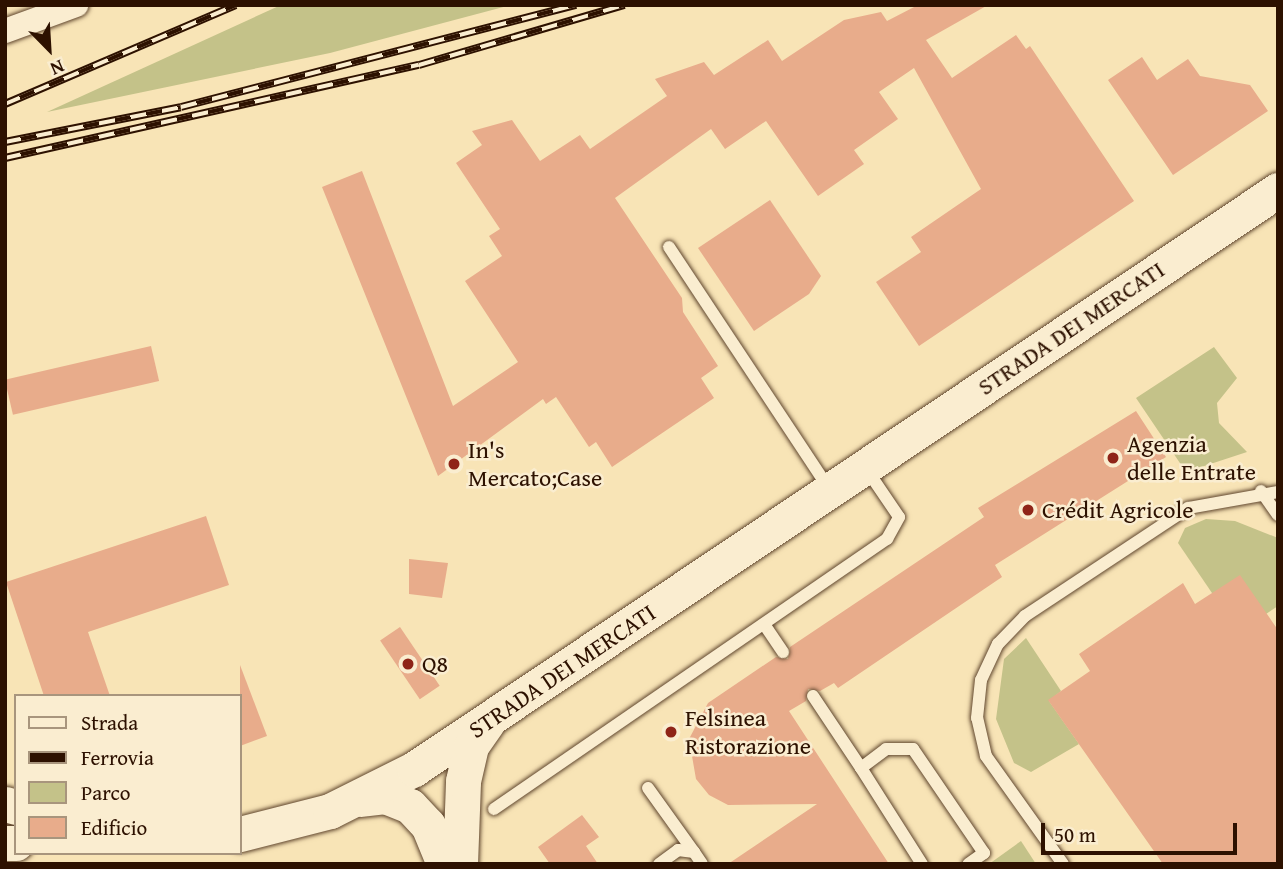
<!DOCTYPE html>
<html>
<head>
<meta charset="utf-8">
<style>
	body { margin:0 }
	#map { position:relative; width:1283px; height:869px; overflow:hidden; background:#f8e4b6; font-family:"Gentium Book Plus",serif }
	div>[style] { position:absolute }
	.green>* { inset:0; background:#c4c289 }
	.building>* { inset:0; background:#e8ac8b; transform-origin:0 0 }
	.roads { filter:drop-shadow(0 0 2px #60462e) drop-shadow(0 0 2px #60462e) }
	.lane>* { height:12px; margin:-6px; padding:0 6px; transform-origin:6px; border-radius:6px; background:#faedd0 }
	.street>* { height:24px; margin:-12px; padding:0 12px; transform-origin:12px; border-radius:12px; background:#faedd0 }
	.secondary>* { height:35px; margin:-17.5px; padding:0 17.5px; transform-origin:17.5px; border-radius:17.5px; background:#faedd0 }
	.rail>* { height:8px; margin-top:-4px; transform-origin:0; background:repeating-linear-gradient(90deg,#faedd0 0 16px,#2d1100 0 32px); box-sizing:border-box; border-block:2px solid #2d1100 }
	.dots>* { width:19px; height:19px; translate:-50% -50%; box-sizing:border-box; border:4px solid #faedd0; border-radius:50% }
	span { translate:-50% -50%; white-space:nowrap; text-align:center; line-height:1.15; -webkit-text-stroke:5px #faedd0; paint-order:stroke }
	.street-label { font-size:24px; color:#2d1100 }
	.poi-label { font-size:24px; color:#2d1100 }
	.left { translate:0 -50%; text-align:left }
	.frame { position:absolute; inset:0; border:7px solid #2d1100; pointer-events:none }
	.legend { position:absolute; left:14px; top:694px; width:228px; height:161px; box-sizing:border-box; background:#faedd0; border:2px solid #a8957d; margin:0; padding:9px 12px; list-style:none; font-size:21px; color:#2d1100 }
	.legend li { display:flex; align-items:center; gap:14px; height:35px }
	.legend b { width:35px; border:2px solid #a8957d }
	.north { position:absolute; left:14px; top:14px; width:70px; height:70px; -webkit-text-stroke:5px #faedd0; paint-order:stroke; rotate:156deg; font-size:19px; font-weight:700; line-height:28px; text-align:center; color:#2d1100 }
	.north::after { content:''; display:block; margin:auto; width:24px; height:32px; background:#2d1100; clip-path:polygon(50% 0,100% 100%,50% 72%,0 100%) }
	.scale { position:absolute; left:1041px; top:823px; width:196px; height:32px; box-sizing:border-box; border:4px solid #2d1100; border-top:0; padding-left:9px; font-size:21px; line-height:24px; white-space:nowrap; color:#2d1100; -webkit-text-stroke:5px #faedd0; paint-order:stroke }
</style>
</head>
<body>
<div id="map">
	<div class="green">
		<i style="clip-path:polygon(281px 5px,511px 5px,330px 53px,47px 112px)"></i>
		<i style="clip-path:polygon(1214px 347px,1237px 378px,1217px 403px,1219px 423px,1247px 452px,1186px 472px,1136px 398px)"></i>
		<i style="clip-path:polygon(1206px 519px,1235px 521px,1278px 538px,1278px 606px,1266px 614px,1212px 593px,1178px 543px,1185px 528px)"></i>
		<i style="clip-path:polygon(1026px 638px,1061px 691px,1049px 701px,1079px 744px,1031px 772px,1014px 763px,996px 719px,1004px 659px)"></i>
		<i style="clip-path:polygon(1021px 841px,1036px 864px,989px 864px)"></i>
	</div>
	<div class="building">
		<i style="clip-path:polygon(918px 5px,988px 5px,926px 40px,952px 78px,1016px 35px,1026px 49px,1030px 46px,1134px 201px,919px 346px,876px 282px,921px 252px,911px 237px,981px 189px,914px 68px,879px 92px,898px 119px,854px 150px,864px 164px,818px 196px,766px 121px,725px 149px,711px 129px,615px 198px,682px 298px,683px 312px,718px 366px,701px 378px,714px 398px,612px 467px,596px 442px,589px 447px,556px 397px,546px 404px,543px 399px,438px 476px,322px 187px,362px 171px,453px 406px,518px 362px,465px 281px,502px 256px,489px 236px,500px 229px,456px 163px,482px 145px,472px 131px,512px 120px,540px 161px,580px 135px,590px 149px,667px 96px,655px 79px,704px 62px,714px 75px,768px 40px,782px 61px,844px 20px,881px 12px,887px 21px)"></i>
		<i style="clip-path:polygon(1142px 57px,1157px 80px,1188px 59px,1200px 76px,1250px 85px,1268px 111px,1173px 175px,1108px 80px)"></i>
		<i style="clip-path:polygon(770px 200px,821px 276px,809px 294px,754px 331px,698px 248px)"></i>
		<i style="left:151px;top:346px;width:36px;height:150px;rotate:77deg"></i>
		<i style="clip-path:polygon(1136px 411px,1166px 457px,995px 565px,1002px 577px,838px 688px,834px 683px,820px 691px,808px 689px,806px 701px,789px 711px,889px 864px,728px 864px,817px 804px,728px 805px,709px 795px,696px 779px,689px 739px,708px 703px,776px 657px,788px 659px,790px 647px,984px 517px,978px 508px)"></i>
		<i style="clip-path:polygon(206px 516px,229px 585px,88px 632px,110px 696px,44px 696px,6px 582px)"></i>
		<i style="clip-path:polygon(409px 559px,448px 563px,442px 598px,409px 594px)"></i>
		<i style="clip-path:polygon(1240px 575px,1278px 630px,1278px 864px,1163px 864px,1048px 700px,1090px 671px,1079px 654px,1183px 583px,1195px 604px)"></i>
		<i style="left:400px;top:627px;width:71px;height:24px;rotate:56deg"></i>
		<i style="clip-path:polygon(240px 665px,267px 736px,240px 746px)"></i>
		<i style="clip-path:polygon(582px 815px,599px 837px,586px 846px,598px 864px,550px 864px,538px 847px)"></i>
	</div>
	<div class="roads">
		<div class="lane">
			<i style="left:669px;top:247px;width:288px;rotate:56.5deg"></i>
			<i style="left:1261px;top:491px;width:29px;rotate:55deg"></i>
			<i style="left:764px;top:624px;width:34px;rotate:56deg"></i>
			<i style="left:813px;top:696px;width:87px;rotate:56.3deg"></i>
			<i style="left:861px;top:768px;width:31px;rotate:-37deg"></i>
			<i style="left:886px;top:749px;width:27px"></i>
			<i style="left:913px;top:749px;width:126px;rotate:55.7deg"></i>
			<i style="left:984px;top:853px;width:19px;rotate:145deg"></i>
			<i style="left:861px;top:768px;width:114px;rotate:57.6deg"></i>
			<i style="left:648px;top:788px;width:79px;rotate:54.3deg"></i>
			<i style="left:494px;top:809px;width:477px;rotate:-34.5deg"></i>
			<i style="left:887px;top:539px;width:25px;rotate:-61deg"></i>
			<i style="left:899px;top:517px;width:57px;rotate:-124.2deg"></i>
			<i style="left:659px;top:864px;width:24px;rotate:-36deg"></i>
			<i style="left:678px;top:850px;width:16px;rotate:7deg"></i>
			<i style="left:694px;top:852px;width:14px;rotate:56deg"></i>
			<i style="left:1063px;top:864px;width:133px;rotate:-125.5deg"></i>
			<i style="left:986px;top:756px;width:39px;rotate:-103deg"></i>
			<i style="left:977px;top:718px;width:38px;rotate:-84deg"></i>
			<i style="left:981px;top:680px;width:40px;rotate:-65deg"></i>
			<i style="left:998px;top:644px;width:39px;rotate:-46deg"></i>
			<i style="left:1025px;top:616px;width:196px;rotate:-33.5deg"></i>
			<i style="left:1188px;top:508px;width:91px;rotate:-10.1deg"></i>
		</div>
		<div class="street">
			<i style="left:5px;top:31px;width:76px;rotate:-20.1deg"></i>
		</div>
		<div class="secondary">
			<i style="left:361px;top:799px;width:24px;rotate:-7deg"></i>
			<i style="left:385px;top:796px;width:27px;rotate:22deg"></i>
			<i style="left:410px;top:806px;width:26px;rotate:47deg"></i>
			<i style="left:428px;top:825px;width:42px;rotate:67.7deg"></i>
			<i style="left:5px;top:804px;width:11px;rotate:15deg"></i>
			<i style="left:240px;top:834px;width:93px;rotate:-14.3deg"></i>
			<i style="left:330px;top:811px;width:94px;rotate:-26.6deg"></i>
			<i style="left:414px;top:769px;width:1040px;rotate:-33.83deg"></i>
			<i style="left:5px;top:843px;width:11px"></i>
			<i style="left:460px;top:864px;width:83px;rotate:-87.9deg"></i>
			<i style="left:463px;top:781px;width:36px;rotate:-77deg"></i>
			<i style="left:471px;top:746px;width:28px;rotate:-55deg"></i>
		</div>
	</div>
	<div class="rail">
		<i style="left:5px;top:104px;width:251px;rotate:-23.2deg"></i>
		<i style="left:5px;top:142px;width:179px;rotate:-11.2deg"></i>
		<i style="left:181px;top:107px;width:408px;rotate:-14.5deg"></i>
		<i style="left:5px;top:158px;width:424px;rotate:-12.7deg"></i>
		<i style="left:419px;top:65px;width:214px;rotate:-16.3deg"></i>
	</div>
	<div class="dots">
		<i style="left:1113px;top:458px;background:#8f2418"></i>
		<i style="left:454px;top:464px;background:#8f2418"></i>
		<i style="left:1028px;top:510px;background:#8f2418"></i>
		<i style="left:408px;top:664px;background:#8f2418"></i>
		<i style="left:671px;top:732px;background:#8f2418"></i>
	</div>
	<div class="street-label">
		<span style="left:1071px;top:328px;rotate:-34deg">STRADA DEI MERCATI</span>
		<span style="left:562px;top:671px;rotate:-34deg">STRADA DEI MERCATI</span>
	</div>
	<div class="poi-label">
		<span class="left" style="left:1127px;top:458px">Agenzia<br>delle Entrate</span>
		<span class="left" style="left:468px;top:464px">In's<br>Mercato;Case</span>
		<span class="left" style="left:1042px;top:510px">Crédit Agricole</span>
		<span class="left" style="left:422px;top:664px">Q8</span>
		<span class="left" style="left:685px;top:732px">Felsinea<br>Ristorazione</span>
	</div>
	<div class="frame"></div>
	<ul class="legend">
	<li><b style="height:9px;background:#faedd0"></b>Strada</li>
	<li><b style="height:9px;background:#2d1100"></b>Ferrovia</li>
	<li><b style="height:19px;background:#c4c289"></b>Parco</li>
	<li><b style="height:19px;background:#e8ac8b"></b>Edificio</li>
	</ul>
	<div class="north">N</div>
	<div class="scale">50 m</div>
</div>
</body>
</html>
